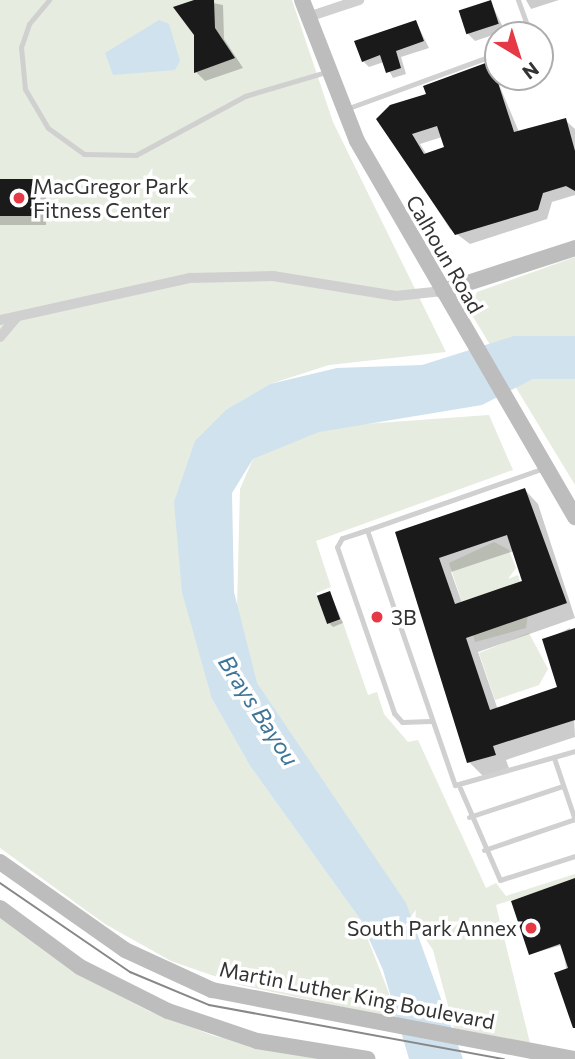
<!DOCTYPE html>
<html>
<head>
<meta charset="utf-8">
<style>
	body { margin:0 }
	#map { position:relative; width:575px; height:1059px; overflow:hidden; background:#fff; font-family:Commissioner,sans-serif }
	div>[style] { position:absolute }
	.green>* { inset:0; background:#e6ecdf }
	.water>* { inset:0; background:#cfe2ee }
	.shadow>* { inset:0; background:#0003 }
	.building>* { inset:0; background:#1a1a1a; transform-origin:0 0 }
	.lane>* { height:5px; margin:-2.5px; padding:0 2.5px; transform-origin:2.5px; border-radius:2.5px; background:#d0d0d0 }
	.street>* { height:10px; margin:-5px; padding:0 5px; transform-origin:5px; border-radius:5px; background:#d0d0d0 }
	.secondary>* { height:16px; margin:-8px; padding:0 8px; transform-origin:8px; border-radius:8px; background:#bdbdbd }
	.tram>* { height:2px; margin:-1px; padding:0 1px; transform-origin:1px; border-radius:1px; background:#888 }
	.dots>* { width:19px; height:19px; translate:-50% -50%; box-sizing:border-box; border:4px solid #fff; border-radius:50% }
	span { translate:-50% -50%; white-space:nowrap; text-align:center; line-height:1.15; -webkit-text-stroke:7px #fff; paint-order:stroke }
	.poi-label { font-size:21px; color:#333 }
	.left { translate:0 -50%; text-align:left }
	.right { translate:-100% -50%; text-align:right }
	.street-label { font-size:21px; color:#333 }
	.water-label { font-size:23px; color:#3f7597; font-style:italic }
	.north { position:absolute; left:484px; top:21px; width:70px; height:70px; box-sizing:border-box; background:#fff; border:2px solid #adadad; border-radius:50%; rotate:142deg; font-size:19px; font-weight:700; line-height:28px; text-align:center; color:#333 }
	.north::after { content:''; display:block; margin:auto; width:24px; height:32px; background:#e63946; clip-path:polygon(50% 0,100% 100%,50% 72%,0 100%) }
</style>
</head>
<body>
<div id="map">
	<div class="green">
		<i style="clip-path:polygon(0 0,292px 0,333px 122px,446px 352px,329px 365px,270px 384px,227px 409px,212px 699px,250px 766px,360px 919px,399px 1019px,240px 985px,171px 961px,105px 924px,0 848px)"></i>
		<i style="clip-path:polygon(575px 257px,575px 485px,469px 310px,477px 292px)"></i>
		<i style="clip-path:polygon(489px 415px,513px 470px,316px 541px,331px 587px,316px 593px,327px 624px,342px 620px,368px 695px,377px 692px,384px 714px,408px 742px,418px 740px,486px 888px,496px 883px,506px 896px,575px 874px,575px 880px,496px 905px,530px 1043px,454px 1028px,433px 950px,256px 685px,237px 608px,240px 489px,253px 459px,283px 438px,322px 427px)"></i>
		<i style="clip-path:polygon(494px 542px,509px 550px,516px 568px,508px 579px,518px 575px,523px 591px,462px 602px,449px 563px)"></i>
		<i style="clip-path:polygon(529px 606px,526px 628px,475px 642px,471px 628px)"></i>
		<i style="clip-path:polygon(529px 633px,548px 669px,539px 685px,495px 700px,479px 653px)"></i>
		<i style="clip-path:polygon(0 916px,87px 979px,149px 1011px,214px 1036px,324px 1059px,0 1059px)"></i>
	</div>
	<div class="water">
		<i style="clip-path:polygon(159px 20px,169px 24px,180px 61px,175px 70px,113px 75px,105px 53px)"></i>
		<i style="clip-path:polygon(514px 336px,575px 336px,575px 379px,533px 379px,482px 405px,319px 432px,253px 459px,232px 493px,234px 592px,257px 683px,406px 903px,463px 1059px,409px 1059px,383px 970px,360px 919px,250px 766px,212px 699px,182px 592px,174px 502px,195px 441px,227px 409px,270px 384px,337px 368px,422px 365px)"></i>
	</div>
	<div class="shadow">
		<i style="clip-path:polygon(199px 0,223px 5px,224px 39px,243px 68px,205px 81px,196px 72px)"></i>
		<i style="clip-path:polygon(526px 0,559px 0,531px 9px)"></i>
		<i style="clip-path:polygon(490px 1px,505px 31px,475px 41px,468px 34px)"></i>
		<i style="clip-path:polygon(416px 22px,429px 48px,401px 57px,406px 74px,393px 78px,384px 62px,369px 67px,363px 61px)"></i>
		<i style="clip-path:polygon(evenodd,490px 63px,519px 132px,565px 120px,575px 129px,575px 195px,552px 202px,547px 219px,470px 244px,450px 229px,379px 119px,490px 63px,442px 137px,446px 149px,427px 155px,420px 144px,442px 137px)"></i>
		<i style="clip-path:polygon(37px 181px,46px 190px,46px 225px,0 225px,0 184px)"></i>
		<i style="clip-path:polygon(evenodd,525px 490px,538px 504px,575px 618px,478px 652px,498px 710px,560px 689px,544px 640px,570px 628px,575px 737px,506px 760px,509px 768px,483px 776px,469px 762px,397px 533px,525px 490px,514px 551px,524px 582px,462px 603px,451px 572px,514px 551px)"></i>
		<i style="clip-path:polygon(330px 593px,343px 623px,333px 627px,328px 622px)"></i>
		<i style="clip-path:polygon(575px 880px,575px 1017px,562px 945px,531px 954px)"></i>
	</div>
	<div class="building">
		<i style="clip-path:polygon(194px 0,214px 0,215px 28px,235px 58px,194px 73px,194px 35px,173px 7px)"></i>
		<i style="left:491px;top:0;width:25px;height:34px;rotate:72deg"></i>
		<i style="clip-path:polygon(416px 20px,424px 41px,396px 51px,401px 68px,386px 73px,380px 55px,362px 62px,354px 41px)"></i>
		<i style="clip-path:polygon(evenodd,491px 61px,514px 132px,566px 118px,575px 151px,575px 191px,566px 186px,543px 193px,538px 210px,455px 235px,376px 119px,390px 105px,426px 94px,423px 86px,491px 61px,437px 126px,444px 147px,424px 154px,412px 134px,437px 126px)"></i>
		<i style="left:0;top:179px;width:37px;height:37px"></i>
		<i style="clip-path:polygon(evenodd,525px 488px,567px 603px,466px 638px,490px 710px,557px 687px,542px 639px,575px 628px,575px 720px,493px 746px,496px 755px,467px 763px,395px 532px,525px 488px,507px 535px,522px 581px,455px 604px,439px 558px,507px 535px)"></i>
		<i style="left:330px;top:591px;width:30px;height:14px;rotate:70deg"></i>
		<i style="clip-path:polygon(575px 878px,575px 1028px,573px 1028px,554px 973px,568px 968px,560px 944px,529px 955px,511px 901px)"></i>
	</div>
	<div class="lane">
		<i style="left:49px;top:0;width:31px;rotate:130deg"></i>
		<i style="left:29px;top:24px;width:24px;rotate:109deg"></i>
		<i style="left:21px;top:47px;width:42px;rotate:84.6deg"></i>
		<i style="left:25px;top:89px;width:45px;rotate:59.5deg"></i>
		<i style="left:48px;top:128px;width:44px;rotate:35.8deg"></i>
		<i style="left:84px;top:154px;width:52px;rotate:1.1deg"></i>
		<i style="left:136px;top:155px;width:124px;rotate:-28.4deg"></i>
		<i style="left:245px;top:96px;width:84px;rotate:-16.5deg"></i>
		<i style="left:518px;top:0;width:33px;rotate:70deg"></i>
		<i style="left:346px;top:109px;width:151px;rotate:-20.1deg"></i>
		<i style="left:544px;top:468px;width:188px;rotate:160.7deg"></i>
		<i style="left:367px;top:530px;width:270px;rotate:71deg"></i>
		<i style="left:455px;top:785px;width:125px;rotate:-15.8deg"></i>
		<i style="left:367px;top:530px;width:26px;rotate:162deg"></i>
		<i style="left:342px;top:538px;width:10px;rotate:119deg"></i>
		<i style="left:337px;top:547px;width:176px;rotate:71deg"></i>
		<i style="left:394px;top:713px;width:12px;rotate:48deg"></i>
		<i style="left:402px;top:722px;width:28px;rotate:-2deg"></i>
		<i style="left:554px;top:758px;width:65px;rotate:71.3deg"></i>
		<i style="left:460px;top:788px;width:100px;rotate:66.5deg"></i>
		<i style="left:500px;top:880px;width:79px;rotate:-17.7deg"></i>
		<i style="left:469px;top:817px;width:99px;rotate:-18.3deg"></i>
		<i style="left:484px;top:850px;width:96px;rotate:-18.8deg"></i>
	</div>
	<div class="street">
		<i style="left:308px;top:17px;width:54px;rotate:-18.4deg"></i>
		<i style="left:0;top:320px;width:195px;rotate:-12.5deg"></i>
		<i style="left:190px;top:278px;width:83px;rotate:-1.4deg"></i>
		<i style="left:273px;top:276px;width:125px;rotate:9.2deg"></i>
		<i style="left:396px;top:296px;width:47px;rotate:-6.1deg"></i>
		<i style="left:0;top:337px;width:25px;rotate:-50deg"></i>
	</div>
	<div class="secondary">
		<i style="left:302px;top:0;width:151px;rotate:68.7deg"></i>
		<i style="left:357px;top:141px;width:435px;rotate:59.9deg"></i>
		<i style="left:443px;top:291px;width:139px;rotate:-18deg"></i>
		<i style="left:0;top:862px;width:153px;rotate:35.1deg"></i>
		<i style="left:125px;top:950px;width:96px;rotate:24.7deg"></i>
		<i style="left:212px;top:990px;width:368px;rotate:10.8deg"></i>
		<i style="left:0;top:908px;width:99px;rotate:36.4deg"></i>
		<i style="left:80px;top:967px;width:98px;rotate:26.6deg"></i>
		<i style="left:168px;top:1011px;width:94px;rotate:18.6deg"></i>
		<i style="left:257px;top:1041px;width:112px;rotate:9.2deg"></i>
	</div>
	<div class="tram">
		<i style="left:0;top:883px;width:158px;rotate:34.4deg"></i>
		<i style="left:130px;top:972px;width:86px;rotate:22.7deg"></i>
		<i style="left:209px;top:1005px;width:300px;rotate:10.4deg"></i>
	</div>
	<div class="dots">
		<i style="left:19px;top:198px;background:#e63946"></i>
		<i style="left:377px;top:617px;background:#e63946"></i>
		<i style="left:531px;top:928px;background:#e63946"></i>
	</div>
	<div class="poi-label">
		<span class="left" style="left:33px;top:198px">MacGregor Park<br>Fitness Center</span>
		<span class="left" style="left:391px;top:617px">3B</span>
		<span class="right" style="left:517px;top:928px">South Park Annex</span>
	</div>
	<div class="street-label">
		<span style="left:445px;top:254px;rotate:60deg">Calhoun Road</span>
		<span style="left:357px;top:995px;rotate:11deg">Martin Luther King Boulevard</span>
	</div>
	<div class="water-label">
		<span style="left:259px;top:710px;rotate:57deg">Brays Bayou</span>
	</div>
	<div class="north">N</div>
</div>
</body>
</html>
